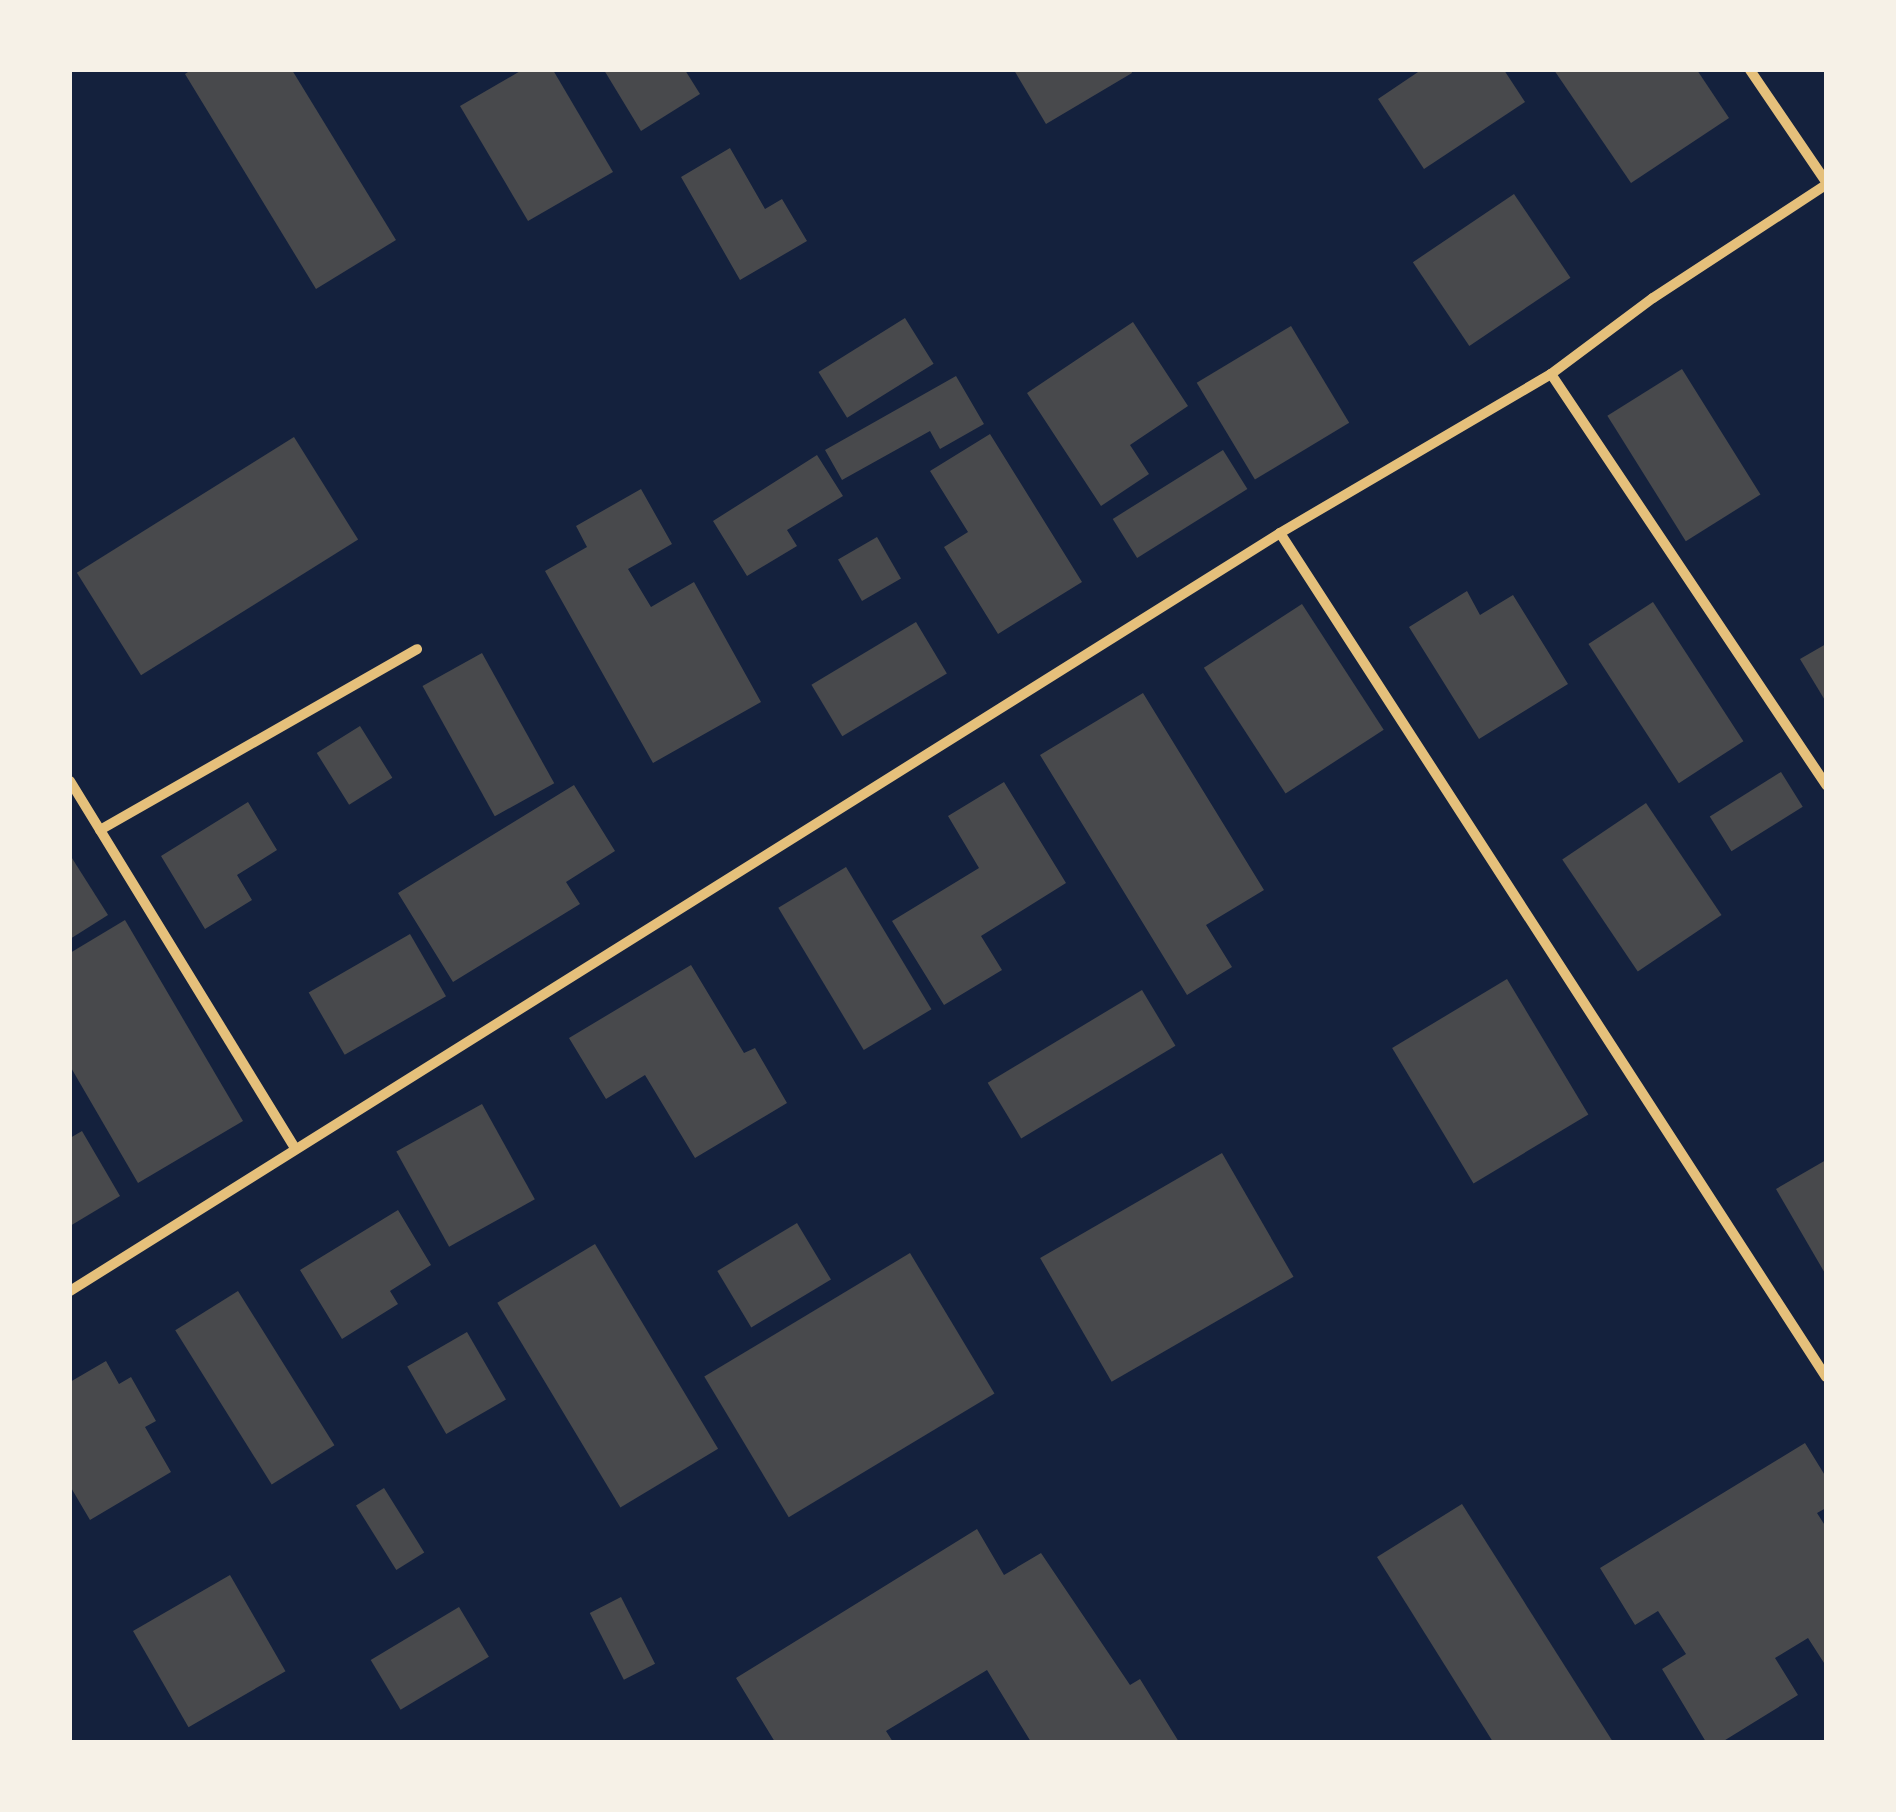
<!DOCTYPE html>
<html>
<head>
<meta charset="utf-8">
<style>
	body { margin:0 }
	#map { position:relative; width:1896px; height:1812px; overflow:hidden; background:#14213d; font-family:"Asap Condensed",sans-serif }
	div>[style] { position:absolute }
	.building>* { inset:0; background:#48494c; transform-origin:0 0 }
	.minor>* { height:10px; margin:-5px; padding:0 5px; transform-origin:5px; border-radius:5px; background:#e5c07b }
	span { translate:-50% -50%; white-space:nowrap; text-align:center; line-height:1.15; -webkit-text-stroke:10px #f6f1e7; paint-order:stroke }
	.frame { position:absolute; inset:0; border:72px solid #f6f1e7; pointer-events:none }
</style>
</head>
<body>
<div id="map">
	<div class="building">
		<i style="clip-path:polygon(191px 70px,292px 70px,396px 240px,316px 289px,185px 74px)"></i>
		<i style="clip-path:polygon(522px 70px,553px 70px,613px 172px,528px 221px,460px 106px)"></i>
		<i style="clip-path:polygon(604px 70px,685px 70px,700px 94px,641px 131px)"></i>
		<i style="clip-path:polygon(1014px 70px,1131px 70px,1132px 73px,1046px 124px)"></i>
		<i style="clip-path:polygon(1421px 70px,1504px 70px,1525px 102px,1424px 169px,1378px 99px)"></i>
		<i style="clip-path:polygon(1554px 70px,1697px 70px,1729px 118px,1631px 183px)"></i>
		<i style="clip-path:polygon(730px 148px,765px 209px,782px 199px,807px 241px,740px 280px,681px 177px)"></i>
		<i style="left:1514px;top:194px;width:101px;height:122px;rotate:56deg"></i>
		<i style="left:905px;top:318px;width:54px;height:102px;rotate:58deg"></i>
		<i style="clip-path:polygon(1133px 322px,1188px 406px,1130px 445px,1149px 474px,1101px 506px,1027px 393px)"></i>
		<i style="left:1291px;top:326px;width:113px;height:110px;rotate:59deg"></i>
		<i style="left:1682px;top:369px;width:148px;height:88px;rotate:58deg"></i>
		<i style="clip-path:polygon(956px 376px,984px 424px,940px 449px,930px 431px,842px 480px,825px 450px)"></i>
		<i style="clip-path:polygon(990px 434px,1082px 582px,998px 634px,944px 547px,968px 532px,930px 471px)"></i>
		<i style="left:294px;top:437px;width:121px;height:256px;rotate:58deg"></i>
		<i style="left:1223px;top:450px;width:46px;height:130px;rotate:58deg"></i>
		<i style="clip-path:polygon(817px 455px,843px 496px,787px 530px,797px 546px,747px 576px,713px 521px)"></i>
		<i style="clip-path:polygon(641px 489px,672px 544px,628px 569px,651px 607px,694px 582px,761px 702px,653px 763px,545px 571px,587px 547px,576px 526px)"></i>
		<i style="left:877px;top:537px;width:48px;height:45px;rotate:60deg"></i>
		<i style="clip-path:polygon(1467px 591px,1480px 615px,1513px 595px,1568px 684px,1479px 739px,1409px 627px)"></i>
		<i style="left:1653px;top:602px;width:166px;height:77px;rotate:57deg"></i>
		<i style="left:1302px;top:604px;width:150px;height:117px;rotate:57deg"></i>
		<i style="left:916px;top:622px;width:60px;height:122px;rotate:59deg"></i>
		<i style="clip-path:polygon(1826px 644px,1826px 702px,1800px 659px)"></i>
		<i style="left:482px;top:653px;width:149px;height:68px;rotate:61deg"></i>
		<i style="clip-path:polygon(1143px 693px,1264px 890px,1206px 925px,1232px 967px,1187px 995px,1040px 755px)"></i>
		<i style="left:360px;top:726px;width:61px;height:51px;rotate:58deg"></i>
		<i style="left:1781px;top:772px;width:41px;height:84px;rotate:58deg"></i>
		<i style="clip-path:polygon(1004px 782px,1066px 883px,981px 936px,1002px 970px,944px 1005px,892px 921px,979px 868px,948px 816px)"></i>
		<i style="clip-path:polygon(574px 785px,615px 851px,566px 882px,580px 904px,453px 982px,398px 893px)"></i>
		<i style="clip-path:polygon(248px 802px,277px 850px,237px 875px,252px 900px,205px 929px,161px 856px)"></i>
		<i style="left:1646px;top:803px;width:135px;height:101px;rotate:56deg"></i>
		<i style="clip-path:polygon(70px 855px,108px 915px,70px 939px)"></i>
		<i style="left:846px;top:867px;width:166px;height:79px;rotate:59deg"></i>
		<i style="clip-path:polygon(125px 920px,243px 1121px,138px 1183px,70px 1066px,70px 953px)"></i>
		<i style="left:410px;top:934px;width:72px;height:117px;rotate:60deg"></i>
		<i style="clip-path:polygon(691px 965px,744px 1053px,755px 1048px,787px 1103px,695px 1158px,645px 1075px,606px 1099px,569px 1038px)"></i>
		<i style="left:1507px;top:979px;width:158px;height:134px;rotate:59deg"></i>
		<i style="left:1142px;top:990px;width:65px;height:180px;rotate:59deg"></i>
		<i style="left:482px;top:1104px;width:109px;height:98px;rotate:61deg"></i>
		<i style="clip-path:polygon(82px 1131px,120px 1196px,70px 1226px,70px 1138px)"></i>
		<i style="left:1222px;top:1153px;width:143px;height:210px;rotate:60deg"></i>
		<i style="clip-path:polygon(1826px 1160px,1826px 1275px,1776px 1189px)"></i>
		<i style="clip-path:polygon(398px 1210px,431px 1265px,390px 1291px,398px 1304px,342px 1339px,300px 1270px)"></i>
		<i style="left:797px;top:1223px;width:66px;height:93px;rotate:59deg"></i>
		<i style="left:595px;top:1244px;width:239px;height:114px;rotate:59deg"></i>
		<i style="left:910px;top:1253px;width:164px;height:240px;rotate:59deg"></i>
		<i style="left:238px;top:1291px;width:182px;height:74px;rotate:58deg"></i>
		<i style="left:467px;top:1332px;width:78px;height:69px;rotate:60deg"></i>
		<i style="clip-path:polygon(106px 1361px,119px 1384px,131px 1377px,156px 1421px,145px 1427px,171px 1472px,90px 1520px,70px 1486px,70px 1382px)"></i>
		<i style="clip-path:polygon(1805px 1443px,1826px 1477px,1826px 1508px,1817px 1513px,1826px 1527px,1826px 1666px,1808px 1638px,1775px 1658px,1798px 1695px,1722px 1742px,1706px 1742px,1662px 1669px,1686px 1654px,1658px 1611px,1635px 1625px,1600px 1568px)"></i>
		<i style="left:384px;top:1488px;width:76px;height:33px;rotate:58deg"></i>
		<i style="clip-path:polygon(1462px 1504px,1613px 1742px,1493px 1742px,1377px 1557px)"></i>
		<i style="clip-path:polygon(977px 1529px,1004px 1575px,1041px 1553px,1130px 1685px,1140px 1679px,1179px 1742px,1031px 1742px,987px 1670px,886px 1731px,893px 1742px,775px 1742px,736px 1678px)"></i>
		<i style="left:230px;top:1575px;width:111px;height:112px;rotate:60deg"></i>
		<i style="left:621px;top:1597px;width:75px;height:35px;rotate:63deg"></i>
		<i style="left:459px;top:1607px;width:58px;height:103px;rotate:59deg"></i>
	</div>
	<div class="minor">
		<i style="left:1750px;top:70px;width:135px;rotate:55.8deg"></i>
		<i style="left:1551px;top:374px;width:495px;rotate:56.2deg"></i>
		<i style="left:1280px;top:533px;width:1005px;rotate:57.1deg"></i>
		<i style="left:70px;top:781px;width:428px;rotate:58.5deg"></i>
		<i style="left:100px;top:830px;width:365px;rotate:-29.7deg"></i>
		<i style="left:70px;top:1291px;width:1428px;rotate:-32.06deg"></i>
		<i style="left:1280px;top:533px;width:314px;rotate:-30.4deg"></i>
		<i style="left:1551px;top:374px;width:127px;rotate:-36.7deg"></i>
		<i style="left:1653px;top:298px;width:207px;rotate:-33.2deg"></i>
	</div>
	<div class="frame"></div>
</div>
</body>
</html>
